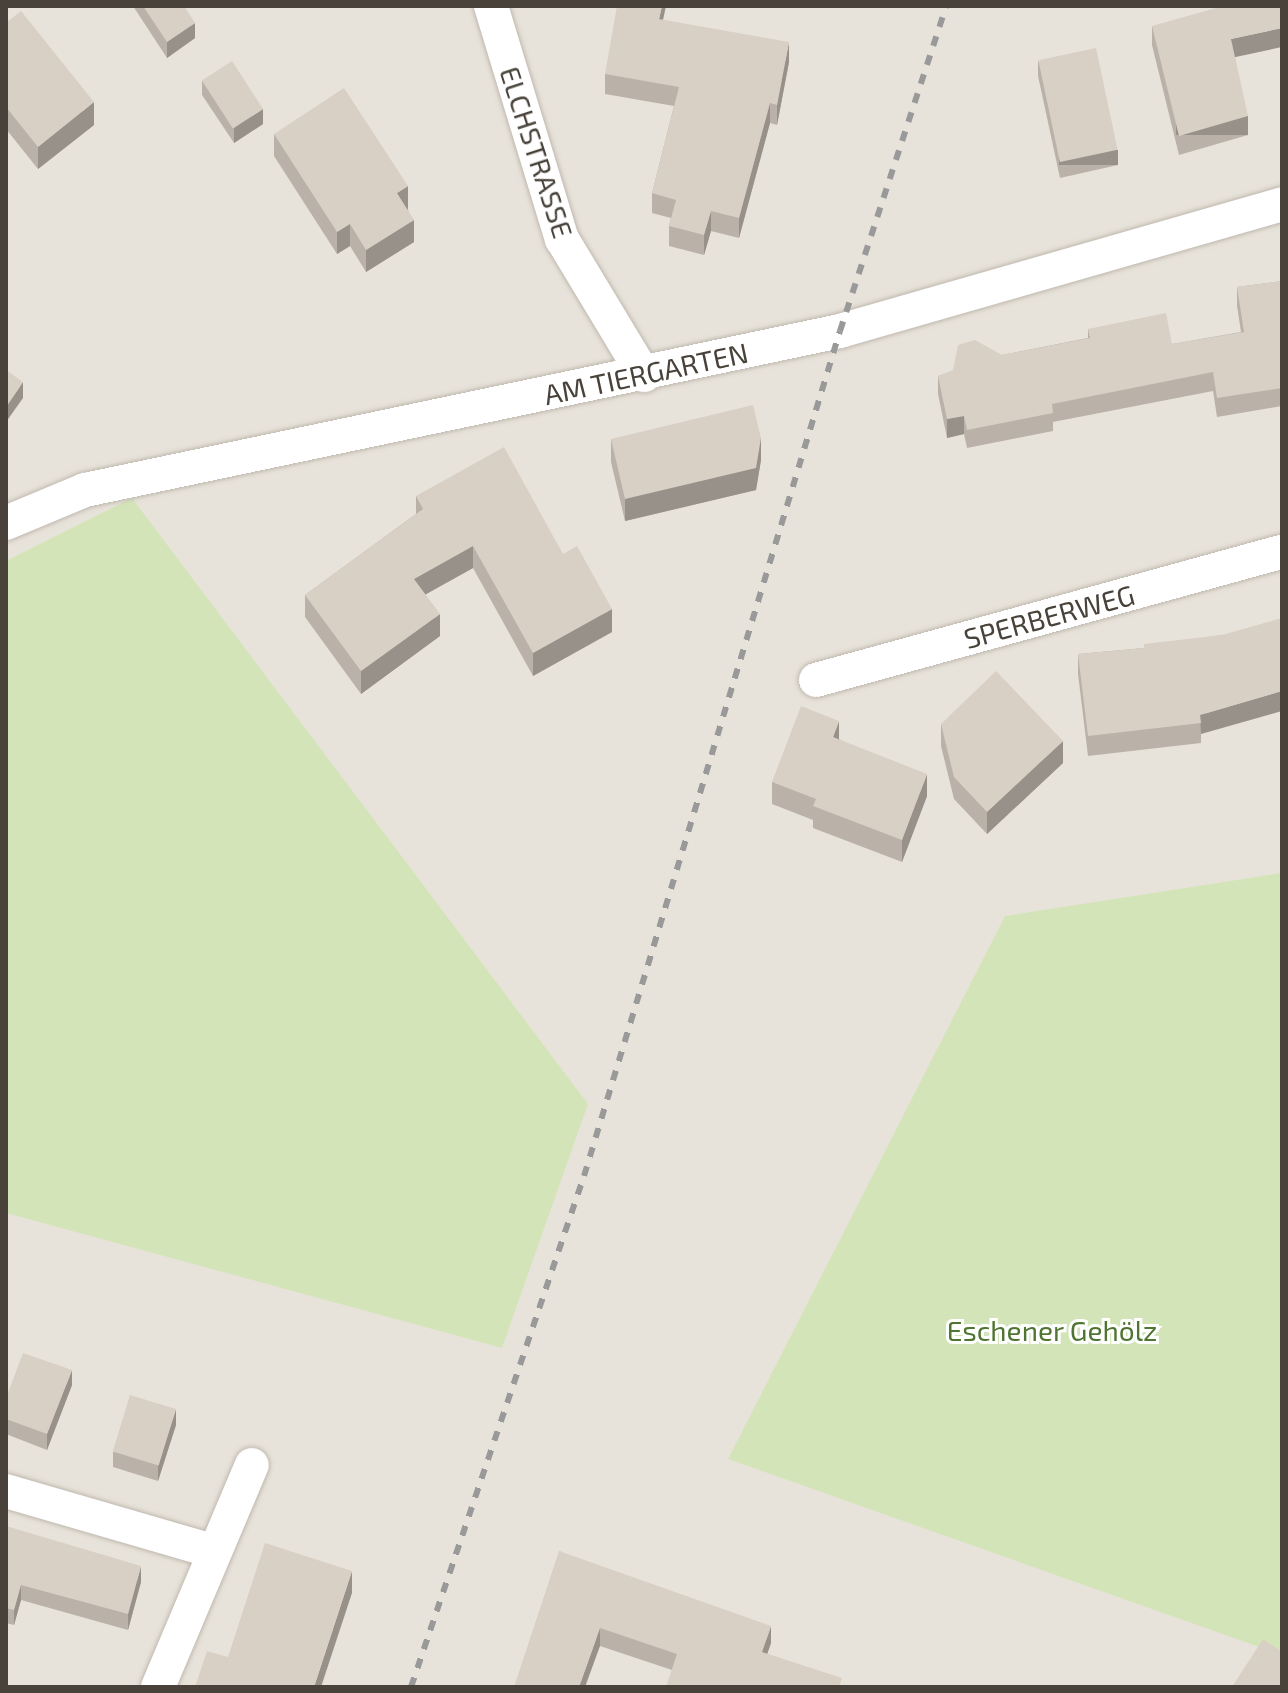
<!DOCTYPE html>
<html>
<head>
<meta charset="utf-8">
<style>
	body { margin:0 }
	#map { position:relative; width:1288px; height:1693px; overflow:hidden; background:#f4f1ec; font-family:"Exo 2",sans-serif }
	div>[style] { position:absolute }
	.residential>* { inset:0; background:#e8e3da; transform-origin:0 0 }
	.green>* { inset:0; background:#d4e4b9 }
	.roads { filter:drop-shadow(0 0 2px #bfb8af) drop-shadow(0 0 2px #bfb8af) }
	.minor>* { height:34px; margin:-17px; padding:0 17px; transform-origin:17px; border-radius:17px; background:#fff }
	.rail>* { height:6px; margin-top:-3px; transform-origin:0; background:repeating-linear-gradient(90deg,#999 0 10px,transparent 0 20px) }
	.wall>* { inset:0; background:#bab2a9 }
	.shaded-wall>* { inset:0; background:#97918a; transform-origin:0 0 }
	.building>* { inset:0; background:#d8cfc5; transform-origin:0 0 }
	span { translate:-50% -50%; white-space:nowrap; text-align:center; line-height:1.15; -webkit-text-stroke:6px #fff; paint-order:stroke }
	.street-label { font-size:28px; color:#48423a }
	.park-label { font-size:28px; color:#507532 }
	.frame { position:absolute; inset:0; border:8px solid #48423a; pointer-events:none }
</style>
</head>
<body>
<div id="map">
	<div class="residential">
		<i style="left:6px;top:6px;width:1276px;height:1681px"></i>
	</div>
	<div class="green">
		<i style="clip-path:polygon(132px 498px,588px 1104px,502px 1348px,6px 1213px,6px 561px)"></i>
		<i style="clip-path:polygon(1282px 873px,1282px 1655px,728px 1459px,1005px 916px)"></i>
	</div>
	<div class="roads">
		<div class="minor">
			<i style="left:491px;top:6px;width:244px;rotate:73.1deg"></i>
			<i style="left:562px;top:239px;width:159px;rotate:58.9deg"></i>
			<i style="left:6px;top:523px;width:86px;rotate:-22.7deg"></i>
			<i style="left:85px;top:490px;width:772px;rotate:-11.89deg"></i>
			<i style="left:840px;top:331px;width:460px;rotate:-16deg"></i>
			<i style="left:816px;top:680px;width:483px;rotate:-15.4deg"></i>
			<i style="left:6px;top:1491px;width:216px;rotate:16.2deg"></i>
			<i style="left:158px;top:1687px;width:241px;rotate:-67.1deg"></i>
		</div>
	</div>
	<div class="rail">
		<i style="left:411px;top:1687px;width:539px;rotate:-71.3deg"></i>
		<i style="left:584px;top:1176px;width:883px;rotate:-73.15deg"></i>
		<i style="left:840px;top:331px;width:342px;rotate:-71.9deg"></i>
	</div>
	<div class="wall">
		<i style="clip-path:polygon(133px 6px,184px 6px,195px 38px,167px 58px)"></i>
		<i style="clip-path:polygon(663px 20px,789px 62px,777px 125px,770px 123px,739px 238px,711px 231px,704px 255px,669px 246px,669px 226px,671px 218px,652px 213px,652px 193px,674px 106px,605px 94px,605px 74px)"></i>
		<i style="clip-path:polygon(6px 23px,94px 125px,38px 169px,6px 129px)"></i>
		<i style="clip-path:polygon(1152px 26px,1235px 57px,1248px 135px,1179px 155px,1152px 45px)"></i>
		<i style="clip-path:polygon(1038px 61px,1118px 165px,1060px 178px,1038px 76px)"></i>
		<i style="clip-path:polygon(202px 80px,263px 124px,234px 143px,202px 95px)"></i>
		<i style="clip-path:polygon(274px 134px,408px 209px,414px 242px,366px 272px,350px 246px,337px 254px,274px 156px)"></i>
		<i style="clip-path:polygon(1282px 281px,1282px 406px,1217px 417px,1213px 391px,1053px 422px,1053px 431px,967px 448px,964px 434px,947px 438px,938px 394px,938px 376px,1002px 355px,1088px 338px,1088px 329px,1172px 344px,1241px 332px,1237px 306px,1237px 287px)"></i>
		<i style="clip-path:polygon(611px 439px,761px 460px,756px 490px,625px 521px,611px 462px)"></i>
		<i style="clip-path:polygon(416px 496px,563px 554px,612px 632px,533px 676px,473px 568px,425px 594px,440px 636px,361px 694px,305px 617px,305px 595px,416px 514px)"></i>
		<i style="clip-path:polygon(1222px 635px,1201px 734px,1201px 743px,1088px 756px,1078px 674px,1078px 654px,1144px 648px)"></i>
		<i style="clip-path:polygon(941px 724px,1063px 763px,987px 834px,954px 799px,941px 746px)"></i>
		<i style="clip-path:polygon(839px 739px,927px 796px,902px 862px,813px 828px,813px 820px,772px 804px,772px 782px)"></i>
		<i style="clip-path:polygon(72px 1385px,47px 1450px,6px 1434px,6px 1398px)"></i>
		<i style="clip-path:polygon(176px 1425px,158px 1481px,113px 1467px,113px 1452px)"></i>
		<i style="clip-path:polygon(6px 1526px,141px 1582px,128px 1630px,21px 1600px,14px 1625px,6px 1623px)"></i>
		<i style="clip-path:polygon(559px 1551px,771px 1643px,767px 1654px,842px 1687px,672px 1670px,600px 1646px)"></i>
	</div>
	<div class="shaded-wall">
		<i style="clip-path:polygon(662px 6px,666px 6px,659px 39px,659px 19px)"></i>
		<i style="clip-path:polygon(195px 23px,195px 38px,167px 58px,167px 42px)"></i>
		<i style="clip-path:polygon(1282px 28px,1282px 47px,1231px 58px,1231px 39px)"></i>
		<i style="clip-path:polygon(789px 42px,789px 62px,777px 125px,777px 105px)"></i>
		<i style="clip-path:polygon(94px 102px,94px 125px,38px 169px,38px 147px)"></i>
		<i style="clip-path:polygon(770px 103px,770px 123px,739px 238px,739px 218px)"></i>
		<i style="clip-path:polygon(263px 109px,263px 124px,234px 143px,234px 128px)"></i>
		<i style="left:1248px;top:116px;width:19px;height:72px;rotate:90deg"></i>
		<i style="left:1118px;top:150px;width:15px;height:59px;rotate:90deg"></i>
		<i style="clip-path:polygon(408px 186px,408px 209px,397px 215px,397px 193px)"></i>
		<i style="clip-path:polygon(711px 211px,711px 231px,704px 255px,704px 235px)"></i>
		<i style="clip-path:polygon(414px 220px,414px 242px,366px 272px,366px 250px)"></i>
		<i style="clip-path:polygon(350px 224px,350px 246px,337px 254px,337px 232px)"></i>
		<i style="clip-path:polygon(23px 382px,23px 398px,6px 422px,6px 407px)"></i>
		<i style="clip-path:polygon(964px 416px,964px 434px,947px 438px,947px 419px)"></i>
		<i style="clip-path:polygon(761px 438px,761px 460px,756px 490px,625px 521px,625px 499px)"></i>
		<i style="clip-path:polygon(473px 546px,473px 568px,414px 601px,414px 579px)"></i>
		<i style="clip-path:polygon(612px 609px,612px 632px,533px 676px,533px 653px)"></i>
		<i style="clip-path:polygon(440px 614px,440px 636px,361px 694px,361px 671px)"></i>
		<i style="clip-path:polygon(1282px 691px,1282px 711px,1201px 734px,1200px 715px)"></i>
		<i style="clip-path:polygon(839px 721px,839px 743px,833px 737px)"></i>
		<i style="clip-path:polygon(1063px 741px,1063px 763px,987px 834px,987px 812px)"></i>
		<i style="clip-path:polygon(927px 774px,927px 796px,902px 862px,902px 840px)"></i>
		<i style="clip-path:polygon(72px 1370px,72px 1385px,47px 1450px,47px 1434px)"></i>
		<i style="clip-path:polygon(176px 1409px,176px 1425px,158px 1481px,158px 1466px)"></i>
		<i style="clip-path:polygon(141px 1566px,141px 1582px,128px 1630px,128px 1614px)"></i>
		<i style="clip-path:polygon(352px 1571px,352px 1593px,321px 1687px,314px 1687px)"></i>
		<i style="clip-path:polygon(21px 1585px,21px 1600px,14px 1625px,14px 1610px)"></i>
		<i style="clip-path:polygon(771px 1626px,771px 1643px,762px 1669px,762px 1652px)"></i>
		<i style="clip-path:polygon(600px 1628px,600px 1646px,585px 1687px,579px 1687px)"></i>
	</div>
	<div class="building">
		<i style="clip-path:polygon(143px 6px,184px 6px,195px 23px,167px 42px)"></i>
		<i style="clip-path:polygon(617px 6px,662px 6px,659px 19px,789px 42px,777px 105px,770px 103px,739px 218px,711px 211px,704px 235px,669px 226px,676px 200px,652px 193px,679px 87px,605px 74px)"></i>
		<i style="clip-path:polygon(1223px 6px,1282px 6px,1282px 28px,1231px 39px,1248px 116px,1179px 136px,1152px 26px)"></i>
		<i style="clip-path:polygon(21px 11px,94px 102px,38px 147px,6px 107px,6px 23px)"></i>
		<i style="left:1096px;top:48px;width:104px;height:59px;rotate:78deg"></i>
		<i style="left:232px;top:61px;width:57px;height:36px;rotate:57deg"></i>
		<i style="clip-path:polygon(344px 88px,408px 186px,397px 193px,414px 220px,366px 250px,350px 224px,337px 232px,274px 134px)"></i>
		<i style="clip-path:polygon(1282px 281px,1282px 388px,1217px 398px,1213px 372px,1052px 404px,1053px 413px,967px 430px,964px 416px,947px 419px,938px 376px,953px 370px,958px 345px,975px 340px,1002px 355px,1090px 338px,1088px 329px,1166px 313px,1172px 344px,1244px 332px,1237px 287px)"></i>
		<i style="clip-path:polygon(6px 370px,23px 382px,6px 407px)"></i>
		<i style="clip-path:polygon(753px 405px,761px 438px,756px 468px,625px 499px,611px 439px)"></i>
		<i style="clip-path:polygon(504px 447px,563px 554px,577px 546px,612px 609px,533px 653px,473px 546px,414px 579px,440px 614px,361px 671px,305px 595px,423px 509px,416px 496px)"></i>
		<i style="clip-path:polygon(1282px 618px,1282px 691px,1200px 715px,1201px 723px,1088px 736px,1078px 654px,1144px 648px,1144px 644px,1222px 635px)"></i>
		<i style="clip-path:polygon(996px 671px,1063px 741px,987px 812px,954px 777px,941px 724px)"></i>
		<i style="clip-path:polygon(801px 706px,839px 721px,833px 737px,927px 774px,902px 840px,813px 806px,816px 799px,772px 782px)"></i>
		<i style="clip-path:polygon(23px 1353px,72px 1370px,47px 1434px,6px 1419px,6px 1398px)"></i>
		<i style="left:130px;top:1395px;width:48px;height:59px;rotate:17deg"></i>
		<i style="clip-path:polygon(6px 1526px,141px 1566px,128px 1614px,21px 1585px,14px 1610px,6px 1608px)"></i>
		<i style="clip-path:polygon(265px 1543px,352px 1571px,314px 1687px,195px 1687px,207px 1651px,228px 1657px)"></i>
		<i style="clip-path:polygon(559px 1551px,771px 1626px,762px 1652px,842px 1678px,839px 1687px,666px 1687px,677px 1654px,600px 1628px,579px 1687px,514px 1687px)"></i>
		<i style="clip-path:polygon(1263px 1639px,1282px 1652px,1282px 1687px,1232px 1687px)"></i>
	</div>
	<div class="street-label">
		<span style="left:537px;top:152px;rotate:72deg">ELCHSTRASSE</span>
		<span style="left:646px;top:373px;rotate:-12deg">AM TIERGARTEN</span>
		<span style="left:1049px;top:616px;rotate:-15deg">SPERBERWEG</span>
	</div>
	<div class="park-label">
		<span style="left:1052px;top:1330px">Eschener Gehölz</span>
	</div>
	<div class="frame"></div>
</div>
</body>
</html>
